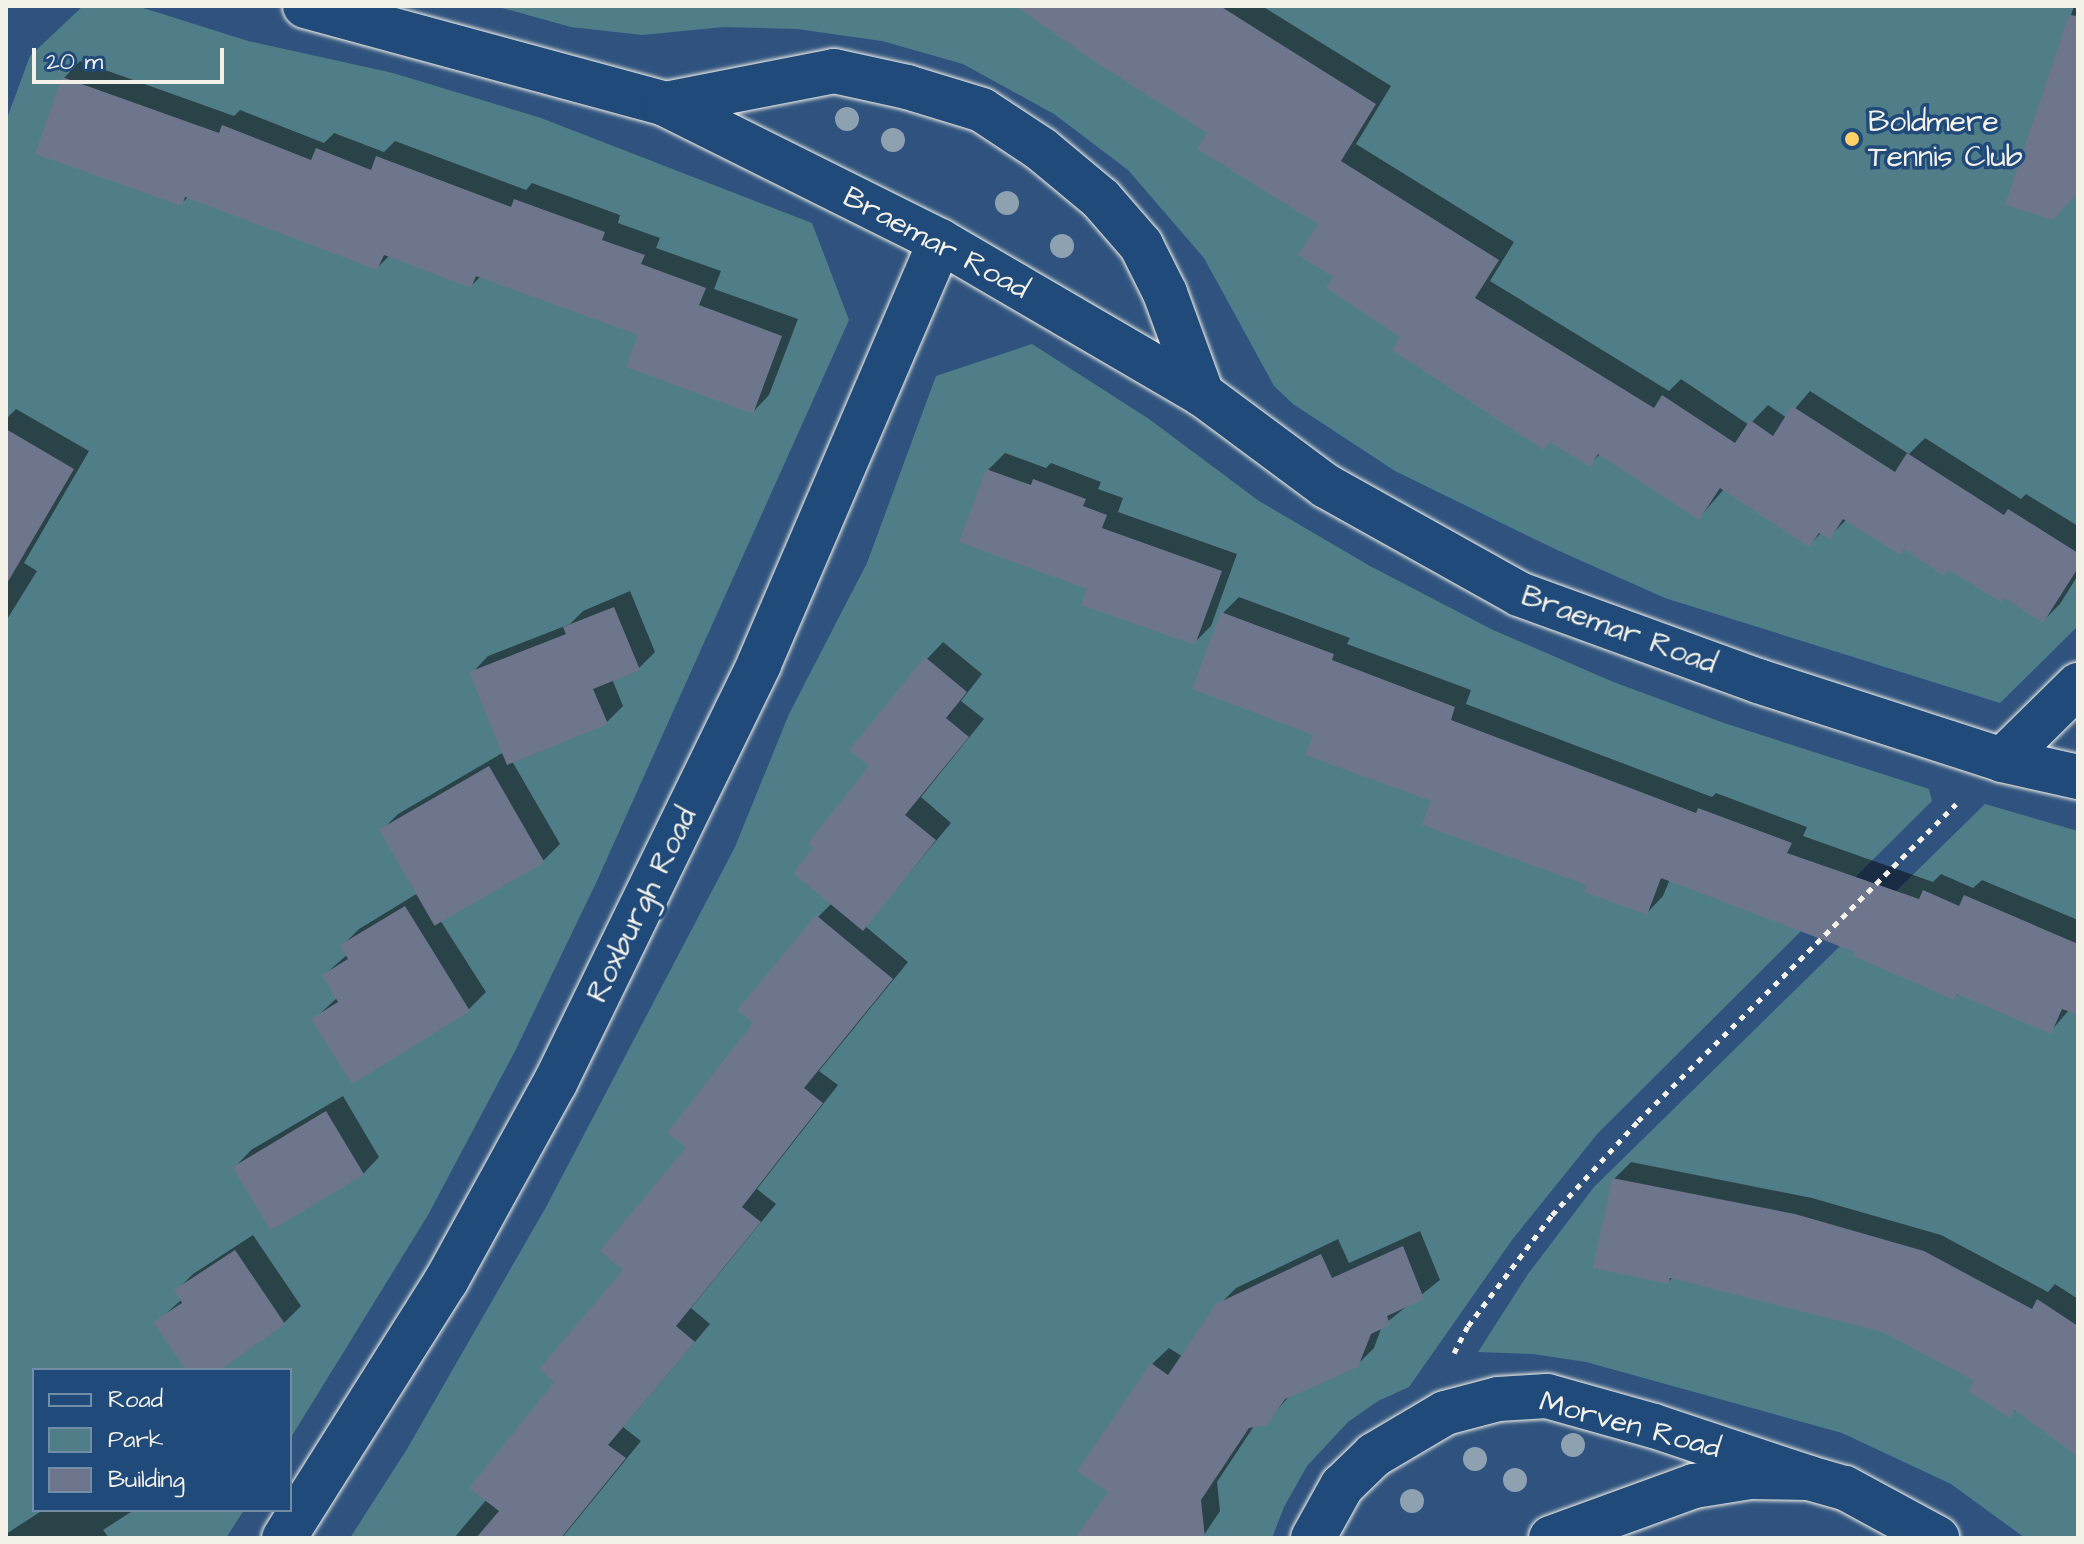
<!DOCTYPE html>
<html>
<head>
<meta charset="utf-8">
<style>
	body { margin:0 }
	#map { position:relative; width:2084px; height:1544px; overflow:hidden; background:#2f537e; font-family:"Architects Daughter",sans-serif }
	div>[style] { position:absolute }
	.green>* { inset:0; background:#507e88 }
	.shadow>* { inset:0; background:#0007 }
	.building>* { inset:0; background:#6d768d; transform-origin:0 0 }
	.path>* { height:5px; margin-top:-2.5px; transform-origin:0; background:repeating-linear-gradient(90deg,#f4f1e8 0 6px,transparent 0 12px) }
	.roads { filter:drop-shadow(0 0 2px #f4f1e8) drop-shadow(0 0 2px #f4f1e8) }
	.minor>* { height:44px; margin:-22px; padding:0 22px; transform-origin:22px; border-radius:22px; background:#1f4a7a }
	.trees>* { width:24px; height:24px; margin:-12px; border-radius:50%; background:#8ea1b1 }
	.dots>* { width:22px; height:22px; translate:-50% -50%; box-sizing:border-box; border:4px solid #1f4a7a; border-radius:50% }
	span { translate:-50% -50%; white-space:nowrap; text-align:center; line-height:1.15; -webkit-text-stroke:7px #1f4a7a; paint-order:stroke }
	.poi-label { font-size:30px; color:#f4f1e8 }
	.left { translate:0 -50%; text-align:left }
	.street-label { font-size:30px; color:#f4f1e8 }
	.frame { position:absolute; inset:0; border:8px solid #f4f1e8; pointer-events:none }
	.legend { position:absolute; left:32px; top:1368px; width:260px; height:144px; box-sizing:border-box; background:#1f4a7a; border:2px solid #748da6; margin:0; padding:10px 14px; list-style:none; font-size:24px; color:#f4f1e8 }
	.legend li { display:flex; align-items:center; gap:16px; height:40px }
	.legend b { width:40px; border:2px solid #748da6 }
	.scale { position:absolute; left:32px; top:48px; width:192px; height:36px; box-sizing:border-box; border:4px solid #f4f1e8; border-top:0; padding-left:10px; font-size:24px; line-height:28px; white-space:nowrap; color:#f4f1e8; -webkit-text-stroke:6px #1f4a7a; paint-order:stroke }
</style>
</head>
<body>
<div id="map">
	<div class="green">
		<i style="clip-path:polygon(83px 6px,137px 6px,248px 41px,393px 73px,541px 118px,812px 223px,849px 320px,596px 883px,515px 1051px,428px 1215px,290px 1439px,290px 1370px,34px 1370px,34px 1510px,244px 1510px,226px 1538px,6px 1538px,6px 121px,30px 56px)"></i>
		<i style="clip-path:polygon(495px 6px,2078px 6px,2078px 626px,2000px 703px,1665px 598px,1557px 550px,1395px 471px,1293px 404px,1274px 386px,1204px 258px,1128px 170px,1054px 114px,963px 64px,882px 41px,797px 29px,724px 27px,642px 35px,571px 27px)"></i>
		<i style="clip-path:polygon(1032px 344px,1149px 419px,1259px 501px,1370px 566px,1491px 629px,1611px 681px,1724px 723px,1929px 789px,1932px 801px,1598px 1133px,1512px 1240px,1409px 1387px,1378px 1401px,1348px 1422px,1307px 1466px,1284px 1507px,1272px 1538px,350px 1538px,407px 1449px,546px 1207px,735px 847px,789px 714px,867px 563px,936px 376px)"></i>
		<i style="clip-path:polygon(1985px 804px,2078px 831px,2078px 1538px,2025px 1538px,1951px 1484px,1842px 1433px,1586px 1362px,1533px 1354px,1478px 1352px,1528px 1274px,1594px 1187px)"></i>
	</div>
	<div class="shadow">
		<i style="clip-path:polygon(1018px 6px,1262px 6px,1391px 86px,1356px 144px,1514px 242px,1490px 281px,1669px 391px,1681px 379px,1749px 425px,1768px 405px,1787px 418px,1810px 391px,1909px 454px,1925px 438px,2021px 499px,2026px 494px,2078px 526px,2078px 575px,2060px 604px,2043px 621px,2005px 596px,1847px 519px,1829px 537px,1822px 532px,1809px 545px,1724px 489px,1699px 518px,1601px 453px,1590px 464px,1403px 336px,1336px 276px,1320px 223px,1210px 132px)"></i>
		<i style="clip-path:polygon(2074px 6px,2078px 6px,2078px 192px,2008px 203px)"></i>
		<i style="clip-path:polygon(80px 61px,234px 116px,240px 110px,324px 143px,334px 133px,384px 152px,395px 141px,526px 190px,532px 183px,620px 215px,618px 223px,660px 238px,656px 248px,721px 271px,714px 289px,798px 319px,769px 395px,753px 412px,641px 333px,481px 276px,471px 286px,390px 255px,377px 268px,189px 196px,181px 204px,64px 78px)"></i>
		<i style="clip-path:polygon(16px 409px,89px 451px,24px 563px,37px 571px,6px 621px,6px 419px)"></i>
		<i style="clip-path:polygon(1005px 453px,1046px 468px,1051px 463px,1101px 482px,1098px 489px,1123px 498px,1118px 512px,1237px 554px,1211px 626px,1194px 643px,1090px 588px,988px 470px)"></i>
		<i style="clip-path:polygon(630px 591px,655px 652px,638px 669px,612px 679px,623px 706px,607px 722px,512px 761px,560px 844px,544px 860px,440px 920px,486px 992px,469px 1009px,353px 1082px,314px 1019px,338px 997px,324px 975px,348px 954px,342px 946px,359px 929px,418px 893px,381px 831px,398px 814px,504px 752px,472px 673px,488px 656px,570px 624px,583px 611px)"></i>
		<i style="clip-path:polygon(1239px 597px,1350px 638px,1347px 644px,1471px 690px,1466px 704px,1712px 797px,1716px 793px,1807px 827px,1803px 836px,1933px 882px,1941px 874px,1973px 888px,1982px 880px,2078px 920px,2078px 1013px,2069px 1010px,2050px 1032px,1959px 993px,1953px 998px,1858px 950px,1670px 879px,1663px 896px,1647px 913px,1589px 884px,1315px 733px,1223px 613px)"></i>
		<i style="clip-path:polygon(943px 642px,982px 674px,961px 701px,984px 719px,921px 797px,951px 823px,865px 926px,908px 962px,819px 1071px,838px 1085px,757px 1189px,776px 1204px,691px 1308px,710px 1324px,623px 1427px,641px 1441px,562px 1538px,454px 1538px,487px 1499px,626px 1270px,756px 1023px,818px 917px,832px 903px,872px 766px,927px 659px)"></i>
		<i style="clip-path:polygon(343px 1096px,379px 1157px,363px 1174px,235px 1167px,251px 1150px)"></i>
		<i style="clip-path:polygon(1631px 1162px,1812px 1198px,1941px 1235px,2048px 1292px,2055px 1284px,2078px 1299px,2078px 1454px,2017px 1409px,2010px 1415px,1977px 1380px,1883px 1330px,1673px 1277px,1668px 1282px,1614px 1179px)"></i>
		<i style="clip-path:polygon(1420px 1231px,1440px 1280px,1382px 1326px,1374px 1348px,1356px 1366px,1291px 1394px,1266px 1423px,1254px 1426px,1217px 1482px,1220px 1511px,1202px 1538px,1077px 1538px,1111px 1491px,1152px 1364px,1169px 1348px,1183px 1357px,1218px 1306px,1236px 1288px,1338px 1239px,1349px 1263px)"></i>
		<i style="clip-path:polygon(253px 1235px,301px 1306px,284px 1323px,216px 1370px,188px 1370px,156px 1323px,182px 1299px,176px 1291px,193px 1274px)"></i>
		<i style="clip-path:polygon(43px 1510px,134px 1510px,103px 1530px,109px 1538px,6px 1538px,6px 1534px)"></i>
	</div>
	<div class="building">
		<i style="clip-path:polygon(1016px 6px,1220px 6px,1376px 104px,1341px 161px,1499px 260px,1475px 298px,1654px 408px,1662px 395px,1735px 443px,1750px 420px,1773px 436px,1792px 406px,1895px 472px,1907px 453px,2004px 515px,2008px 509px,2078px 553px,2078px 568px,2043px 623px,2004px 598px,2001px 602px,1948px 570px,1944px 576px,1904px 549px,1900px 555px,1843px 519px,1830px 539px,1819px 533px,1809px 547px,1720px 488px,1699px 520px,1598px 454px,1590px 467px,1550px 442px,1544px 450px,1392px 350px,1400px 337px,1326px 288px,1333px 277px,1298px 255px,1318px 224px,1197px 149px,1207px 133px,1092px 60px)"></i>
		<i style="clip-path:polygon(2069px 15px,2078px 16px,2078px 192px,2053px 220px,2005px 205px)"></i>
		<i style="clip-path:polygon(62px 77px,219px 133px,222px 125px,311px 160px,316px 148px,371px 170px,376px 156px,511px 207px,514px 199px,605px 232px,602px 240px,645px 255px,641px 264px,706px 288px,699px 305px,782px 336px,753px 414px,626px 367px,638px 335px,476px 276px,471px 288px,384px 255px,377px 270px,185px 197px,182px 206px,35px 154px)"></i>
		<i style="clip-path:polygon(6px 429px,74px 469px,6px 585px)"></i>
		<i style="clip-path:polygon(986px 469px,1031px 485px,1033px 479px,1086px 499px,1083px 506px,1107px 515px,1102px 528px,1222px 571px,1195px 645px,1081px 605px,1087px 589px,959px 542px)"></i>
		<i style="clip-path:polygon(614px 607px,640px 670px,593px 689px,608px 724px,507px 765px,469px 672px,566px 634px,563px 627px)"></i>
		<i style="clip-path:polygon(1221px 612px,1334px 654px,1332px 660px,1455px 707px,1451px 720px,1696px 813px,1698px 808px,1792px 843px,1787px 853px,1919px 899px,1923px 890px,1959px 906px,1964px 895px,2078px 944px,2078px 1015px,2062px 1009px,2051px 1034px,1957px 994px,1954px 1000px,1853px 956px,1855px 952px,1661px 878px,1647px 915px,1584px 892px,1586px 885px,1422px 825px,1431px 801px,1305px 755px,1313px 735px,1192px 689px)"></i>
		<i style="clip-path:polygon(925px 657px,967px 692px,946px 718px,969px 737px,905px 815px,936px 840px,863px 931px,793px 873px,813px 848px,808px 843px,869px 766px,849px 750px)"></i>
		<i style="left:489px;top:766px;width:111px;height:127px;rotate:60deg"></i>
		<i style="clip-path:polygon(405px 906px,470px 1011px,352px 1084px,311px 1019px,338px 1002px,322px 975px,348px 959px,340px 945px)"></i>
		<i style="clip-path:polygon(816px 915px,893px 979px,804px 1088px,823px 1103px,742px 1207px,761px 1222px,676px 1326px,695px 1342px,608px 1445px,626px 1458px,561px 1538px,476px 1538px,499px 1511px,469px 1488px,554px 1382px,539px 1369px,623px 1270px,600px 1251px,686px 1147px,667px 1133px,753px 1023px,737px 1010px)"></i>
		<i style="left:326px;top:1111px;width:74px;height:109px;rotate:59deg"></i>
		<i style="clip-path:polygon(1612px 1178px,1795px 1214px,1924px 1251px,2032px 1309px,2037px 1299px,2078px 1326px,2078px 1457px,2015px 1410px,2010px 1418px,1968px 1391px,1974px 1381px,1883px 1332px,1670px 1278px,1668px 1284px,1593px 1268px)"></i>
		<i style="clip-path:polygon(1403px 1246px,1424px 1299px,1387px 1316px,1390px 1325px,1371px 1334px,1358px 1367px,1285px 1399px,1267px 1425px,1249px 1428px,1201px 1500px,1205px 1538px,1075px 1538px,1108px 1492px,1077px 1471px,1151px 1363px,1168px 1375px,1216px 1304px,1321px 1254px,1332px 1278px)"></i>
		<i style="clip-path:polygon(235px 1250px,285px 1324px,220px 1370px,186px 1370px,153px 1322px,182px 1303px,174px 1290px)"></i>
	</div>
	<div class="path">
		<i style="left:1454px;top:1353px;width:30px;rotate:-63deg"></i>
		<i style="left:1468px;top:1326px;width:139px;rotate:-52.9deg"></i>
		<i style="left:1552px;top:1215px;width:127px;rotate:-47.5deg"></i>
		<i style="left:1638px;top:1121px;width:449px;rotate:-44.9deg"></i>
	</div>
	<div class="roads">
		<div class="minor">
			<i style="left:305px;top:6px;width:373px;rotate:15.2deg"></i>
			<i style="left:665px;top:104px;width:307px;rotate:26.5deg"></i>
			<i style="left:940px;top:241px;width:303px;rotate:30.3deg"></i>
			<i style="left:1202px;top:394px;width:154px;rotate:36.6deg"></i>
			<i style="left:1326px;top:486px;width:221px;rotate:29.2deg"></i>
			<i style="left:1519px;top:594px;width:254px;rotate:20deg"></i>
			<i style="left:1758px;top:681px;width:256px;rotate:17.9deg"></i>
			<i style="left:2002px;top:760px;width:78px;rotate:12.6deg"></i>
			<i style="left:665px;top:104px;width:172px;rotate:-11deg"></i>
			<i style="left:834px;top:71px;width:75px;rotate:12.4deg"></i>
			<i style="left:907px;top:87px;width:78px;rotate:17deg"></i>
			<i style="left:982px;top:110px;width:71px;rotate:33.5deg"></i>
			<i style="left:1041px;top:149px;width:78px;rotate:39.8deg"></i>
			<i style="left:1101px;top:199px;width:61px;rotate:49deg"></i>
			<i style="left:1141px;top:245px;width:54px;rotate:63.4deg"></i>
			<i style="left:1165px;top:293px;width:108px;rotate:69.9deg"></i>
			<i style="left:2002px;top:760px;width:107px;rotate:-44.6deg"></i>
			<i style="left:284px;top:1538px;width:304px;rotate:-57.8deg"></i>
			<i style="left:446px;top:1281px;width:226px;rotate:-61.2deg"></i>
			<i style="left:555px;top:1083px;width:466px;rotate:-64deg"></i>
			<i style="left:759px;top:664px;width:460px;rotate:-66.8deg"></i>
			<i style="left:1313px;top:1538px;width:60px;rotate:-60.9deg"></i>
			<i style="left:1342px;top:1486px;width:45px;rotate:-44.1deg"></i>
			<i style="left:1374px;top:1455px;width:82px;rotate:-30.6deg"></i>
			<i style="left:1445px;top:1413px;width:55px;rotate:-14.8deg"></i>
			<i style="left:1498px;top:1399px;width:49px;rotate:-3.5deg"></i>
			<i style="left:1547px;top:1396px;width:111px;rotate:15.7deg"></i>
			<i style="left:1654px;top:1426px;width:163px;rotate:18.5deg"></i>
			<i style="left:1551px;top:1538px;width:152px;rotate:-20deg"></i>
			<i style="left:1694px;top:1486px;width:57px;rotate:-9.1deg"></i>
			<i style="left:1750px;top:1477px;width:59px;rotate:1deg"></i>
			<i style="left:1809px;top:1478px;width:37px;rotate:16deg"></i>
			<i style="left:1845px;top:1488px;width:105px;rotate:28.5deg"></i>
		</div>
	</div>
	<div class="trees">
		<i style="left:847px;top:119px"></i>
		<i style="left:893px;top:140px"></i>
		<i style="left:1007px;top:203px"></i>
		<i style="left:1062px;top:246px"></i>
		<i style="left:1573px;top:1445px"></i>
		<i style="left:1475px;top:1459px"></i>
		<i style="left:1515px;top:1480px"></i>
		<i style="left:1412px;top:1501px"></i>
	</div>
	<div class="dots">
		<i style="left:1852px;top:139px;background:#ffd166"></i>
	</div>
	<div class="poi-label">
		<span class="left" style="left:1868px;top:139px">Boldmere<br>Tennis Club</span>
	</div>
	<div class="street-label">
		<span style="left:936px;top:243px;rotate:28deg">Braemar Road</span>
		<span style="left:1619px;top:630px;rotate:20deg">Braemar Road</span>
		<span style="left:642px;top:905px;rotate:-64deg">Roxburgh Road</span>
		<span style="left:1630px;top:1425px;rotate:15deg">Morven Road</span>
	</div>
	<div class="frame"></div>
	<ul class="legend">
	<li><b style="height:10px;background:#1f4a7a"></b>Road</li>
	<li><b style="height:22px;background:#507e88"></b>Park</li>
	<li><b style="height:22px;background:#6d768d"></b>Building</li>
	</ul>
	<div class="scale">20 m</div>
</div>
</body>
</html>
